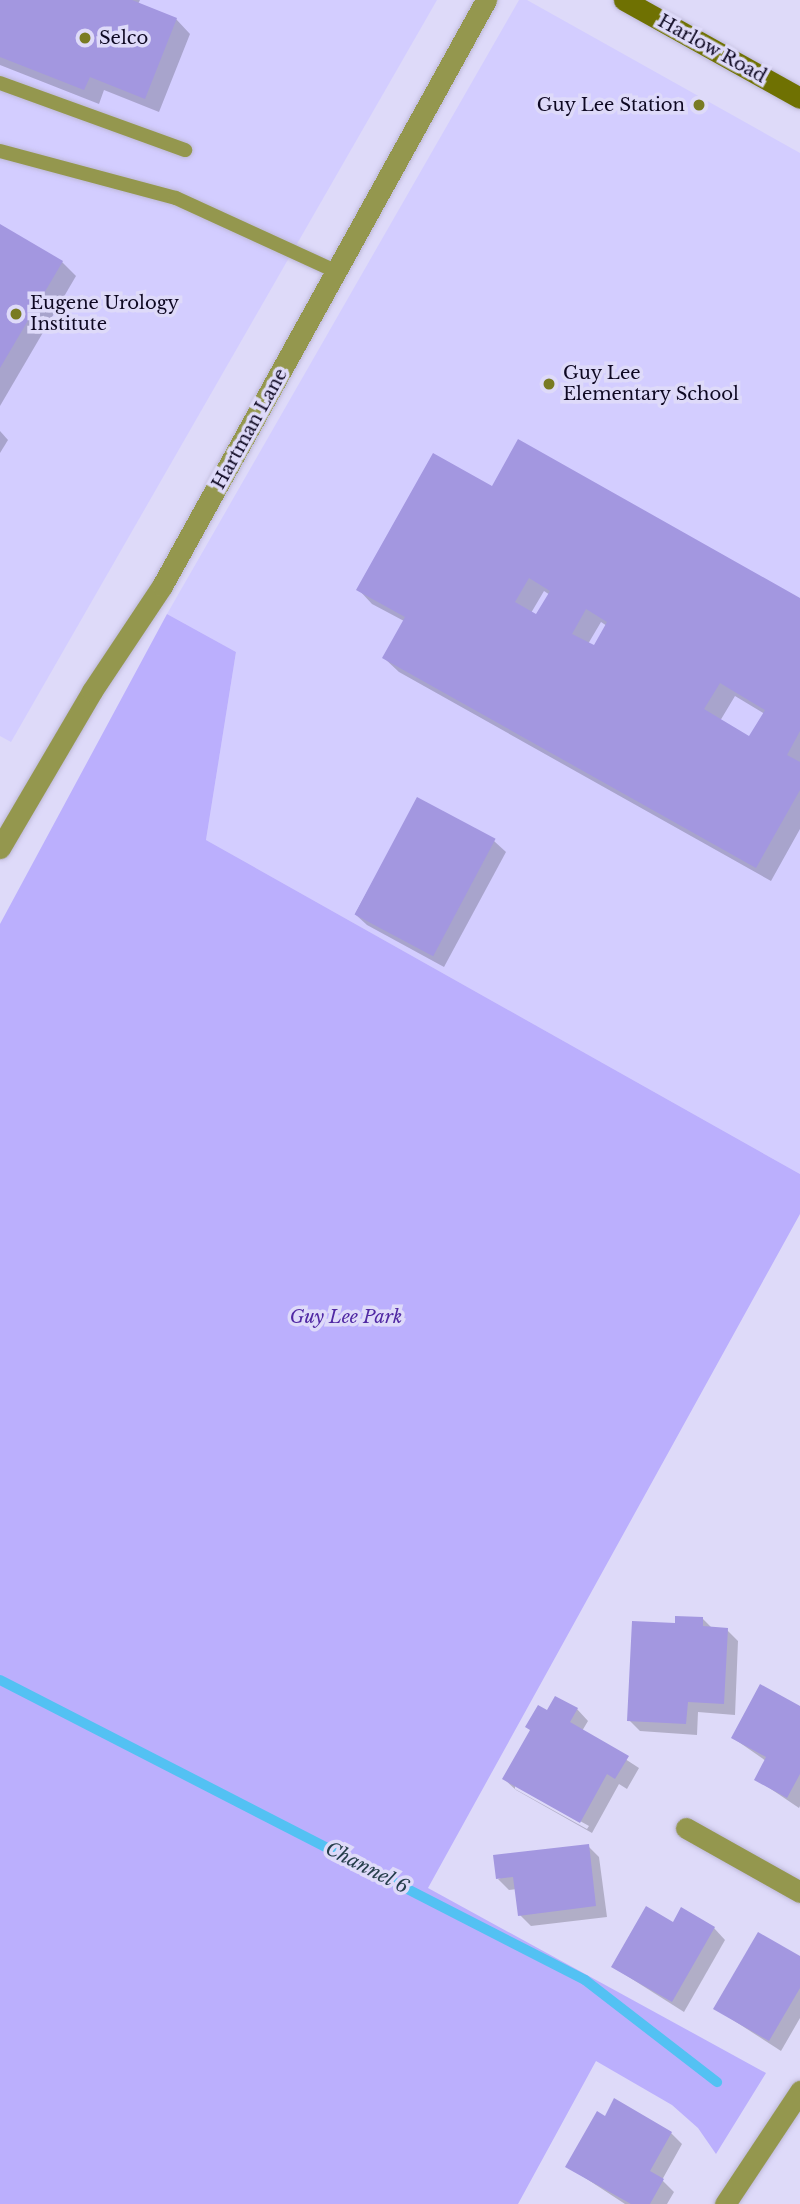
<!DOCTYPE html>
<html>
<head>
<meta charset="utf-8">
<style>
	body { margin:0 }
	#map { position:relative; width:800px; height:2204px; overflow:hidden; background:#dedaf9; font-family:"Libre Baskerville",serif }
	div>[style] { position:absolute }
	.built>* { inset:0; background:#d3cdff }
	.green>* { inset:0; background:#bbaffd }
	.shadow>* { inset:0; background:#0003 }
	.stream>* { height:10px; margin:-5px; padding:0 5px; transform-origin:5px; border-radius:5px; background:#53c1f3 }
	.building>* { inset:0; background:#a397e0; transform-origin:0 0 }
	.roads { filter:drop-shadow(0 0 2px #bdb8d7) drop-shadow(0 0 2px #bdb8d7) }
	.lane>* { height:14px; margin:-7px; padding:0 7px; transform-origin:7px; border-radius:7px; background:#94974e }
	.street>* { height:21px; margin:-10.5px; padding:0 10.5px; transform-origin:10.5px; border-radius:10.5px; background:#94974e }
	.secondary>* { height:21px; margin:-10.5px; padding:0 10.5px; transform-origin:10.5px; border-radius:10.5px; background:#6f7102 }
	.dots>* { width:19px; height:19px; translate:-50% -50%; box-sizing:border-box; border:4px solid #dedaf9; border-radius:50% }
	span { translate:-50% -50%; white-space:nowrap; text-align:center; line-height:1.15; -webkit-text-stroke:7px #dedaf9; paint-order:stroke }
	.poi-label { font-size:18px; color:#0e0822 }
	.left { translate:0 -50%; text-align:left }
	.right { translate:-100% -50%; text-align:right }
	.street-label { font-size:18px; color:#0e0822 }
	.park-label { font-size:18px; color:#5028a3; font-style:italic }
	.water-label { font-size:19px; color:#263e4b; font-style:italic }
</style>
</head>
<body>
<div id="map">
	<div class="built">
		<i style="clip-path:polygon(0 0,437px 0,11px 742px,0 736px)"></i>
		<i style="clip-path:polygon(519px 0,527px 0,800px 153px,800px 1174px,206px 840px,236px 652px,167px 614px)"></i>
	</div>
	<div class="green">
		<i style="clip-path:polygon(167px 614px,236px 652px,206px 840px,800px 1174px,800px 1214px,428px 1888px,766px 2073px,716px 2154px,698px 2128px,672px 2105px,596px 2061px,518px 2204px,0 2204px,0 924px)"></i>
	</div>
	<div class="shadow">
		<i style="clip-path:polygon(0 0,140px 0,138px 4px,176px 19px,190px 34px,159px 112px,104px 90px,99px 104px,0 65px)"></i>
		<i style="clip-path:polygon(0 226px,62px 262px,76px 276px,0 406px)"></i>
		<i style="clip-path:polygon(0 431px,8px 440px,0 453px)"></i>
		<i style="clip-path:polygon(evenodd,492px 488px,800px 600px,800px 829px,771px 881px,399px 672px,384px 658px,404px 621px,372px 604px,358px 589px,492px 488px,544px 591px,550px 595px,537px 617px,531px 613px,544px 591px,492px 488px,601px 622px,607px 626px,594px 648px,588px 644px,601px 622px,492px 488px,735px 696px,765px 714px,750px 738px,720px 721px,735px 696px)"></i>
		<i style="clip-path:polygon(418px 799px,494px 841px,506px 852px,444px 967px,367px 925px,355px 914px)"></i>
		<i style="clip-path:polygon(703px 1619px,713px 1629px,727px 1630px,738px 1641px,735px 1715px,698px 1712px,697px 1735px,640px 1731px,629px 1720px,677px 1625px)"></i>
		<i style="clip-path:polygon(800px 1708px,800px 1806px,799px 1808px,756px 1779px,766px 1761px,733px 1738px)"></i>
		<i style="clip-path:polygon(evenodd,577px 1709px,588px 1721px,582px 1731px,639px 1768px,627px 1789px,619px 1784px,592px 1833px,516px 1790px,504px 1779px,577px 1709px,515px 1785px,589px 1826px,587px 1829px,515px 1789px,515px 1785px)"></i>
		<i style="clip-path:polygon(588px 1846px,599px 1857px,607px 1917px,531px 1926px,520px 1915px,517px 1889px,509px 1890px,498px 1879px)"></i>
		<i style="clip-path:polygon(673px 1924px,714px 1928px,725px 1940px,684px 2012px,613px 1967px)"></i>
		<i style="clip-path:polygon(800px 1958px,800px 2018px,781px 2051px,716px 2009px)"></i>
		<i style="clip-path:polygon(606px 2118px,671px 2133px,682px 2144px,662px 2180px,674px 2192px,667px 2204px,625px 2204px,567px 2166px)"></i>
	</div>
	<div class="stream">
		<i style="left:0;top:1680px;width:657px;rotate:27.15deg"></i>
		<i style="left:585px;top:1980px;width:167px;rotate:37.7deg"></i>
	</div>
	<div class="building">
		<i style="clip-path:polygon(0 0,132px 0,177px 18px,145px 99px,90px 77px,84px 90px,0 57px)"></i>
		<i style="clip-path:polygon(0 224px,63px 261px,0 368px)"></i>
		<i style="clip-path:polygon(evenodd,518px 439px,800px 598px,800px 731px,787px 755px,800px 762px,800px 790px,756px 868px,382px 658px,405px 617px,356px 590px,433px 453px,492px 486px,518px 439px,529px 578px,550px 591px,536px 614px,515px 602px,529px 578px,518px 439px,586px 609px,607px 622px,594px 645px,572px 634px,586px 609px,518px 439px,720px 683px,765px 710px,749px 736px,704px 709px,720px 683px)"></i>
		<i style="left:417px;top:797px;width:89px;height:133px;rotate:28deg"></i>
		<i style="clip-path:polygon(675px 1616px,703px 1617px,703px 1626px,728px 1628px,724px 1704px,688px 1702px,686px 1724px,627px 1721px,632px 1621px,675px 1623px)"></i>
		<i style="clip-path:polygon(760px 1684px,800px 1706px,800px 1774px,787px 1798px,754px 1780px,766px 1757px,731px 1738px)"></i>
		<i style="clip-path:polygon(555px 1696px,578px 1708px,570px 1722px,629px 1756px,615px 1779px,607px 1774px,580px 1823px,502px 1779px,530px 1730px,525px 1727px,538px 1705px,547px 1710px)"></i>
		<i style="clip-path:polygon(589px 1844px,596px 1906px,518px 1916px,513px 1877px,496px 1879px,493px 1855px)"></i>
		<i style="clip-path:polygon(646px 1906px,673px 1922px,681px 1907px,715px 1927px,672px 2002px,611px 1967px)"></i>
		<i style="clip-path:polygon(758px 1932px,800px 1956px,800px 1988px,769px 2041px,713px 2009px)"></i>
		<i style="clip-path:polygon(614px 2098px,672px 2132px,650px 2171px,664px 2179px,650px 2204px,631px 2204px,565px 2167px,597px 2111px,605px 2116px)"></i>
	</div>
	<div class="roads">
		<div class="lane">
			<i style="left:0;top:83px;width:197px;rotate:19.9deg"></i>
			<i style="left:0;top:151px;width:182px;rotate:15deg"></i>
			<i style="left:176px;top:198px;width:178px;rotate:24.6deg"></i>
		</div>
		<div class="street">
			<i style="left:0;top:848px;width:182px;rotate:-59.6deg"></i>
			<i style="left:92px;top:691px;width:126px;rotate:-56.3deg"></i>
			<i style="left:162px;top:586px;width:670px;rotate:-61.06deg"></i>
			<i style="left:686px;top:1828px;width:131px;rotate:29.3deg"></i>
			<i style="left:725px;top:2204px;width:136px;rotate:-56.4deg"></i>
		</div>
		<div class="secondary">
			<i style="left:624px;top:0;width:201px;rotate:29.1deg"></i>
		</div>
	</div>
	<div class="dots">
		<i style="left:85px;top:38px;background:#797b23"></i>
		<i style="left:699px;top:105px;background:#797b23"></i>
		<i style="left:16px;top:314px;background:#797b23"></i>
		<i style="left:549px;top:384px;background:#797b23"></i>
	</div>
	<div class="poi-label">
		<span class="left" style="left:99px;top:38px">Selco</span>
		<span class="right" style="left:685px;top:105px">Guy Lee Station</span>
		<span class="left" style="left:30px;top:314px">Eugene Urology<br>Institute</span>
		<span class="left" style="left:563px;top:384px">Guy Lee<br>Elementary School</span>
	</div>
	<div class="street-label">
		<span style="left:712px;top:49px;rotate:29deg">Harlow Road</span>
		<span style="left:250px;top:429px;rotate:-61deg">Hartman Lane</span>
	</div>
	<div class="park-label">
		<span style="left:346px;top:1317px">Guy Lee Park</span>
	</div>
	<div class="water-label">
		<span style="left:367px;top:1868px;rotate:27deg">Channel 6</span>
	</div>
</div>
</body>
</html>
